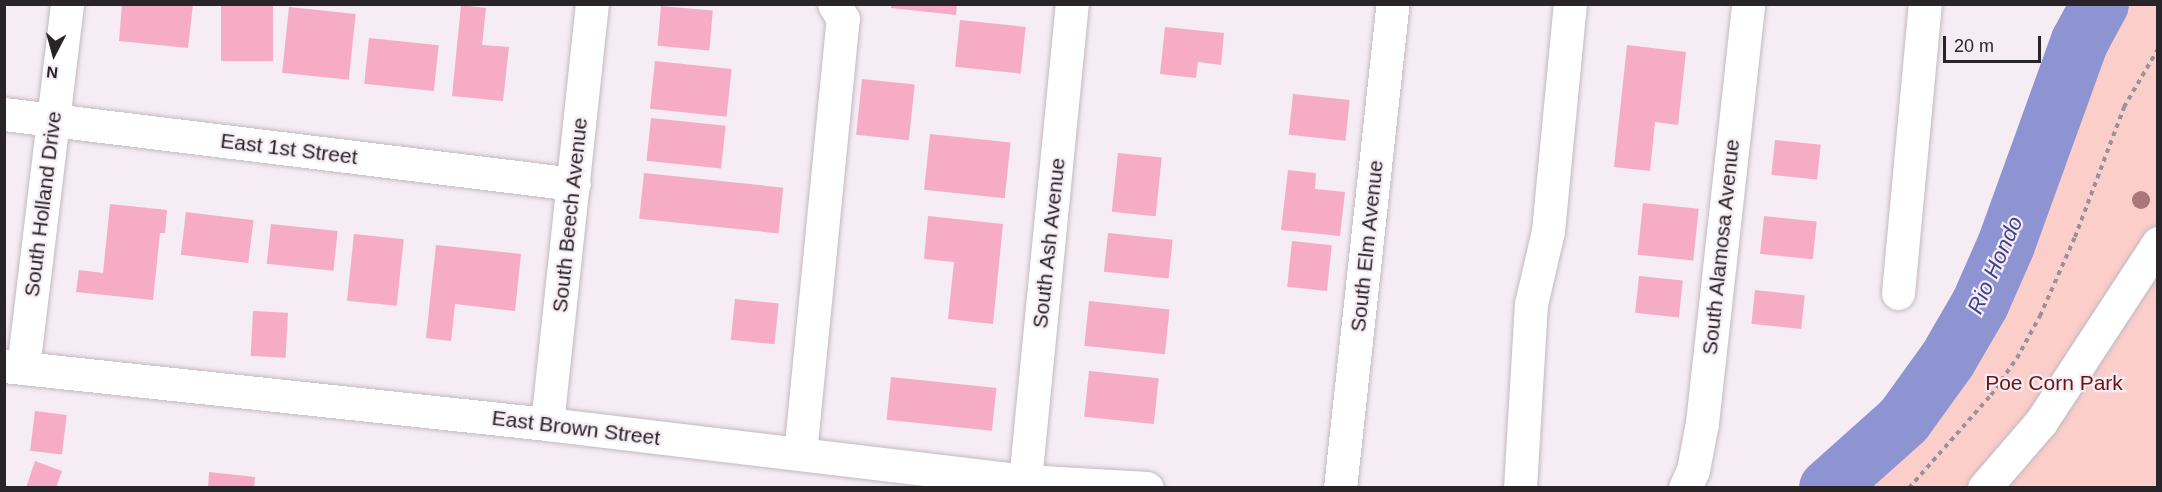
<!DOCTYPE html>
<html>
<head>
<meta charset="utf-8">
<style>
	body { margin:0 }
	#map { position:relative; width:2162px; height:492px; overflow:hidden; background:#f5edf3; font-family:Helvetica,sans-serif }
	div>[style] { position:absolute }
	.green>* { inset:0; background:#fbceca }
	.river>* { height:58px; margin:-29px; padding:0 29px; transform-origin:29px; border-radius:29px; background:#8e94d1 }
	.building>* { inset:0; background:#f5acc4; transform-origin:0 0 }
	.path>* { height:4px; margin-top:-2px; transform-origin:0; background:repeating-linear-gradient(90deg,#989297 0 4.5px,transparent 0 9px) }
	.roads { filter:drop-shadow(0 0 2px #c2b9c0) drop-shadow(0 0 2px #c2b9c0) }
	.minor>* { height:33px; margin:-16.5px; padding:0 16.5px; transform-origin:16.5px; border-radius:16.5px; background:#fff }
	.trees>* { width:18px; height:18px; margin:-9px; border-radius:50%; background:#a9767a }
	span { translate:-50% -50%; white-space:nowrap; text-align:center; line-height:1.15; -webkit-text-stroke:4.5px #f5edf3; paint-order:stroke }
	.street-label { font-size:21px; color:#282427 }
	.park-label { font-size:21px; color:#6a1417 }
	.water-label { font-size:22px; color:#41418b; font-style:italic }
	.frame { position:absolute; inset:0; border:6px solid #282427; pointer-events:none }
	.north { position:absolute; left:24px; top:24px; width:60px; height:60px; -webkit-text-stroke:4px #f5edf3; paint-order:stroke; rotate:186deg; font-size:16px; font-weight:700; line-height:24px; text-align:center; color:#282427 }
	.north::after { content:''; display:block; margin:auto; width:21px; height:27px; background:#282427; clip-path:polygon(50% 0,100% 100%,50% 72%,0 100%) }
	.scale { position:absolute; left:1943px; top:36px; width:98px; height:27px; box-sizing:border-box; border:3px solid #282427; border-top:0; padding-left:8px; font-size:18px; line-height:21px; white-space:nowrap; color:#282427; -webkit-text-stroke:4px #f5edf3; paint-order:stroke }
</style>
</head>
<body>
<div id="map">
	<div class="green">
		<i style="clip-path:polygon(2100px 5px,2157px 5px,2157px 487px,1828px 488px,1904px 420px,1948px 359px,1980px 304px,2006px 245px,2080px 41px)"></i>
	</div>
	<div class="river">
		<i style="left:1828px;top:488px;width:102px;rotate:-41.8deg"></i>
		<i style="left:1904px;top:420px;width:75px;rotate:-54.2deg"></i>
		<i style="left:1948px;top:359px;width:64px;rotate:-59.8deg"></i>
		<i style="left:1980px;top:304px;width:64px;rotate:-66.2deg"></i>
		<i style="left:2006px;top:245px;width:217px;rotate:-70.1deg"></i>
		<i style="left:2080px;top:41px;width:42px;rotate:-61.6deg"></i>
	</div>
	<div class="building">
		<i style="clip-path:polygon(122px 4px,193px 4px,188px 48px,119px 41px)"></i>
		<i style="left:221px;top:4px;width:52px;height:57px"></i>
		<i style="clip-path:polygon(891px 4px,957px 4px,956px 15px,891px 8px)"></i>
		<i style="clip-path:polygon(461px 5px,486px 8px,482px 45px,509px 47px,503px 101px,452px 96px)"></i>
		<i style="left:661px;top:6px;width:52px;height:40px;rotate:5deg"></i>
		<i style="left:289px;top:7px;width:67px;height:66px;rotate:6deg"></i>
		<i style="left:960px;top:20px;width:66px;height:47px;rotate:6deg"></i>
		<i style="clip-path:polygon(1165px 27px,1224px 33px,1221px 65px,1198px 62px,1196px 78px,1160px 74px)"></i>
		<i style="left:369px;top:38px;width:70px;height:46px;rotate:6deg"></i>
		<i style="clip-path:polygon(1627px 45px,1686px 52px,1678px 125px,1655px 122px,1650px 171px,1614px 167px)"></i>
		<i style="left:655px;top:61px;width:77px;height:48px;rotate:6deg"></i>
		<i style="left:862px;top:79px;width:53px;height:56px;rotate:6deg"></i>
		<i style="left:1293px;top:94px;width:57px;height:41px;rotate:6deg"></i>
		<i style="left:651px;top:118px;width:75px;height:43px;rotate:6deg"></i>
		<i style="left:930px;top:134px;width:81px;height:56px;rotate:6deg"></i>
		<i style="left:1775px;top:140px;width:46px;height:35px;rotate:6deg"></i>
		<i style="left:1118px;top:153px;width:44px;height:59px;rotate:6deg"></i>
		<i style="clip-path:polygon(1288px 170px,1316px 173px,1315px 189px,1345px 192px,1340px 236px,1281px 230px)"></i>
		<i style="left:644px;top:173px;width:140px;height:46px;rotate:6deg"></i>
		<i style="left:1643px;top:203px;width:56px;height:52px;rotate:6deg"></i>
		<i style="clip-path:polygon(110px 204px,167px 210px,165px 233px,160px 233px,153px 300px,76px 292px,79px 270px,103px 273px)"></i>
		<i style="left:186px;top:212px;width:68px;height:43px;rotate:7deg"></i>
		<i style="clip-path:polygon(928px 216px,1003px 224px,993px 324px,948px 319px,954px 262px,924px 259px)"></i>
		<i style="left:1764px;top:216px;width:53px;height:38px;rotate:6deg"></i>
		<i style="left:271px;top:224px;width:67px;height:40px;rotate:6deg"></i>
		<i style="left:1108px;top:233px;width:65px;height:39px;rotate:6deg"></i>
		<i style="left:354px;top:234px;width:50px;height:67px;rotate:6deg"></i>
		<i style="left:1292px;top:241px;width:40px;height:46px;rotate:6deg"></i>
		<i style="clip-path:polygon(436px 245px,521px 254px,515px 311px,455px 304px,451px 341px,426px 338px)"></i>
		<i style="left:1639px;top:276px;width:44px;height:37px;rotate:6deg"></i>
		<i style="left:1755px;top:290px;width:50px;height:34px;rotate:6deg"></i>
		<i style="left:735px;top:299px;width:44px;height:41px;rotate:6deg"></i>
		<i style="left:1089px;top:301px;width:81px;height:45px;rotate:6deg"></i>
		<i style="left:253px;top:311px;width:35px;height:45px;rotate:3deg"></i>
		<i style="left:1089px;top:371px;width:70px;height:46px;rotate:6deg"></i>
		<i style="left:891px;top:377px;width:106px;height:43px;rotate:6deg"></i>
		<i style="left:35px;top:411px;width:32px;height:40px;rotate:7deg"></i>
		<i style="clip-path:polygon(35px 461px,62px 471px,56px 488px,26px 488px)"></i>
		<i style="clip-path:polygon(209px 472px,255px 477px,254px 488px,208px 488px)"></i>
	</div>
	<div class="path">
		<i style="left:1909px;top:488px;width:124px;rotate:-48.6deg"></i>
		<i style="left:1991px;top:395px;width:45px;rotate:-54.9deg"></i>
		<i style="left:2017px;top:358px;width:48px;rotate:-61.3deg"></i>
		<i style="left:2040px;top:316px;width:86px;rotate:-66.1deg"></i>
		<i style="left:2075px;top:237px;width:139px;rotate:-69.3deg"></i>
		<i style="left:2124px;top:107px;width:67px;rotate:-59.6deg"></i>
	</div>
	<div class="roads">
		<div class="minor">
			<i style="left:4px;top:114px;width:574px;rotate:7deg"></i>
			<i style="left:1898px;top:293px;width:290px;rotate:-84.7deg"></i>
			<i style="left:4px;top:366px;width:546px;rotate:6.1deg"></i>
			<i style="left:547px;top:424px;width:481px;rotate:6.8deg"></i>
			<i style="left:1025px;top:481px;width:122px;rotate:3.3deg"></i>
			<i style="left:23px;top:368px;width:367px;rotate:-83.1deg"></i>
			<i style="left:547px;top:424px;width:422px;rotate:-83.9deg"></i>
			<i style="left:800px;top:454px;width:437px;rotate:-84.4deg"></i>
			<i style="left:843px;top:19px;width:17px;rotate:-121deg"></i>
			<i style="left:1025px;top:481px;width:479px;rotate:-84.4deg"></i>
			<i style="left:1340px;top:488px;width:487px;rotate:-83.8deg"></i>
			<i style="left:1520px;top:488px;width:184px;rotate:-86.6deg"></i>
			<i style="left:1531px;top:304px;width:75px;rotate:-76.9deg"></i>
			<i style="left:1548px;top:231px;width:228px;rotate:-84.5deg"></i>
			<i style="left:1685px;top:488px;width:20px;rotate:-66deg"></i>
			<i style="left:1693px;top:470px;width:48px;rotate:-79.2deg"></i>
			<i style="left:1702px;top:423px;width:422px;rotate:-83.7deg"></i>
			<i style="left:1984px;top:488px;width:87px;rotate:-49.2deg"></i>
			<i style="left:2041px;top:422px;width:214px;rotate:-56.8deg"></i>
		</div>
	</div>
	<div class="trees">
		<i style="left:2141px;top:200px"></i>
	</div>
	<div class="street-label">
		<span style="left:289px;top:149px;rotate:7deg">East 1st Street</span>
		<span style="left:43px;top:204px;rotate:-83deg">South Holland Drive</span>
		<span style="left:570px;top:215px;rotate:-84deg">South Beech Avenue</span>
		<span style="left:1049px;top:243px;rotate:-84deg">South Ash Avenue</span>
		<span style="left:1367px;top:246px;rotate:-84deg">South Elm Avenue</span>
		<span style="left:1721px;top:247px;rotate:-84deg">South Alamosa Avenue</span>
		<span style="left:576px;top:428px;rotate:7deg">East Brown Street</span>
	</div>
	<div class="park-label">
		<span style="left:2054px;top:383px">Poe Corn Park</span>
	</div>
	<div class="water-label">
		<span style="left:1995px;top:265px;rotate:-66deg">Rio Hondo</span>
	</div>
	<div class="frame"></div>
	<div class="north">N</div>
	<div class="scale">20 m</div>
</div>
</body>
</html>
